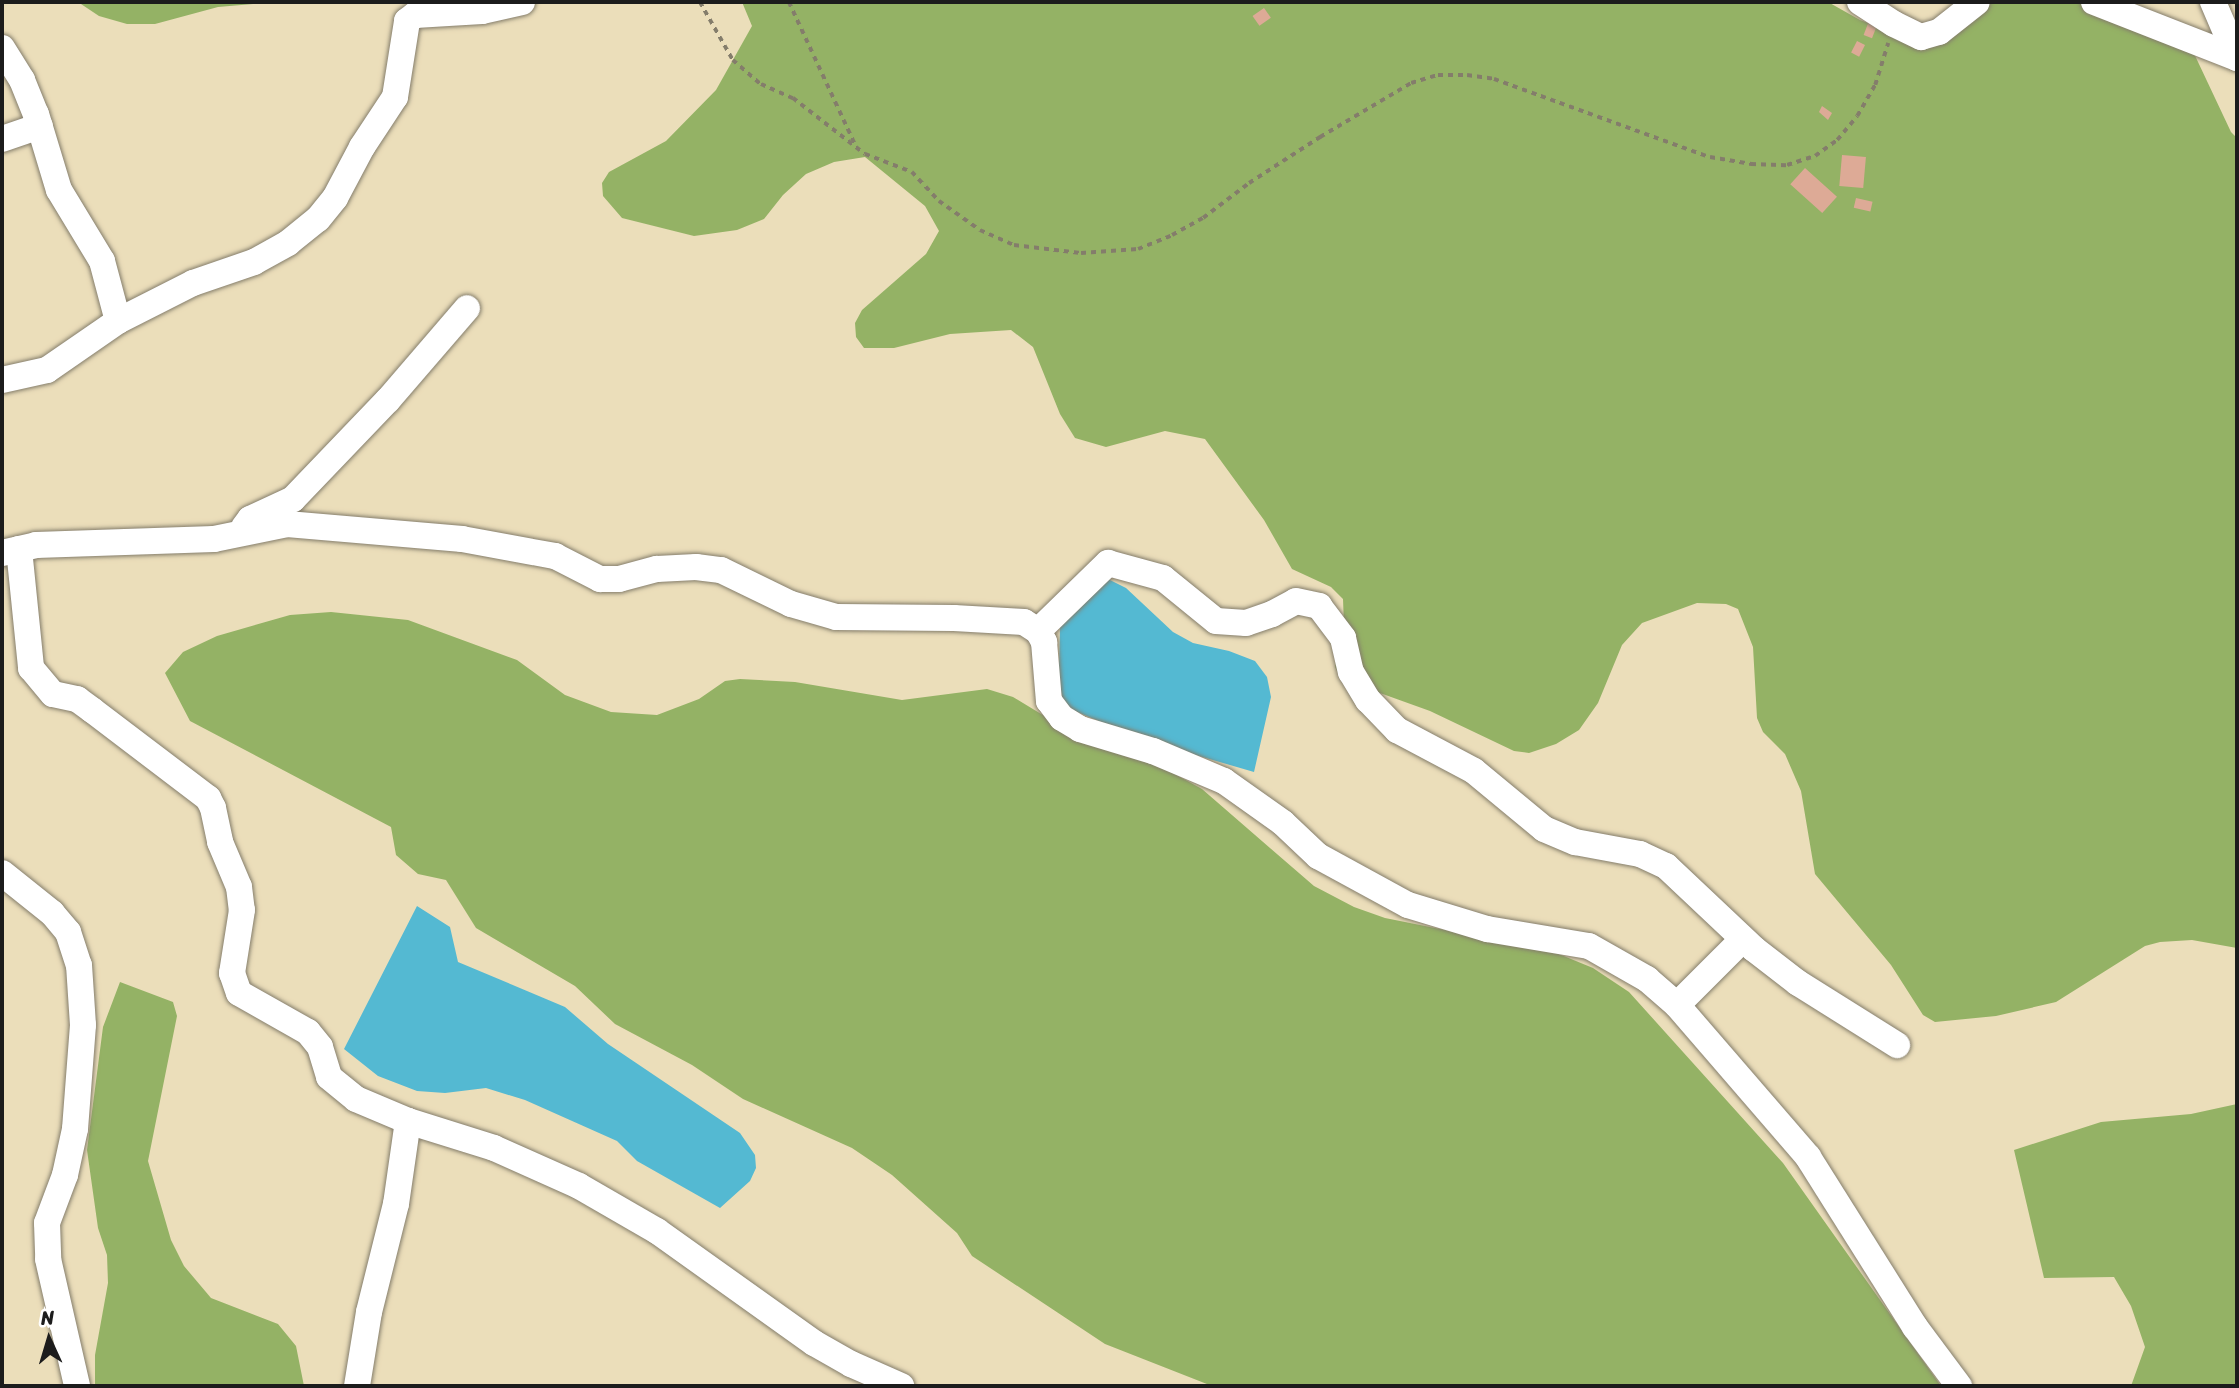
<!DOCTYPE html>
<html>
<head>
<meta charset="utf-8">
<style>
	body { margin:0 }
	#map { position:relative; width:2239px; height:1388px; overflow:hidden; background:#ebdeba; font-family:Sriracha,sans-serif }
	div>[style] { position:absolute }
	.forest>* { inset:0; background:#94b265 }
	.water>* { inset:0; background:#54b9d2 }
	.building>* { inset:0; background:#ddaa96; transform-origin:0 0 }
	.path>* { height:3.5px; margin-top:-1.75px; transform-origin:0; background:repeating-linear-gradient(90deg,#847d6b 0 5px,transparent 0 10px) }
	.roads { filter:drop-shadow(0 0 2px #847d6b) drop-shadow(0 0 2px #847d6b) }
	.minor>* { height:26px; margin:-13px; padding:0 13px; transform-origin:13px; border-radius:13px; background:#fff }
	span { translate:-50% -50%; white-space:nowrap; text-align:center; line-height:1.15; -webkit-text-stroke:5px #fff; paint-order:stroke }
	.frame { position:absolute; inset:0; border:4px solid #1c1c1c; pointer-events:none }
	.north { position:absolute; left:14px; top:1304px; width:70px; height:70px; -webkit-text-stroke:5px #fff; paint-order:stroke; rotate:356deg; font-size:19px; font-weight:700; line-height:28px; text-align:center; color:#1c1c1c }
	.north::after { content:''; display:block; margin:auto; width:24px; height:32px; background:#1c1c1c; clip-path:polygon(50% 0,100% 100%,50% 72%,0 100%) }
</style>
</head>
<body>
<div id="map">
	<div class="forest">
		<i style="clip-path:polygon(78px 2px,278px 2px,218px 7px,155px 24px,127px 24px,99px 16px)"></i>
		<i style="clip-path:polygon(742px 2px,1828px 2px,1860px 20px,1909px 38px,1969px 2px,2082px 2px,2190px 45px,2231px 132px,2237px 138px,2237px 948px,2192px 940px,2160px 942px,2145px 946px,2056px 1002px,1996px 1016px,1935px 1022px,1923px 1015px,1891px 965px,1815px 874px,1801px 791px,1785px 754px,1763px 732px,1757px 718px,1753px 647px,1738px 609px,1726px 604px,1697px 603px,1642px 623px,1622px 645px,1598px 703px,1579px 730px,1556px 744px,1529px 753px,1514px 751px,1430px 711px,1341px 679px,1335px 667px,1344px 626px,1343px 599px,1331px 587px,1292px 569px,1264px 520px,1205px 439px,1165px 431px,1106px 447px,1075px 438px,1060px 414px,1033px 347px,1011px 330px,950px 334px,894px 348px,864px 348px,856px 337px,855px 323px,862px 310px,926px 254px,939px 231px,925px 206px,865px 157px,834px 162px,806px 174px,783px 195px,764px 219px,737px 230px,694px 236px,622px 218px,603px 196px,602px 183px,609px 172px,666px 141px,716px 90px,752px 26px)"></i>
		<i style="clip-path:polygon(331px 612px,408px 620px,517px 660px,565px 695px,611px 712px,657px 715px,699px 699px,725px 681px,740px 679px,795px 682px,902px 700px,987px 689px,1013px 697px,1051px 720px,1142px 756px,1202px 789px,1314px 886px,1354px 907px,1385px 918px,1554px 952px,1593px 968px,1629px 992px,1783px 1163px,1941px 1386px,1212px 1386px,1105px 1344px,972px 1256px,957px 1233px,892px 1175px,852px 1148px,743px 1099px,692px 1065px,615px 1024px,575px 986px,476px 928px,446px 880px,418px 874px,396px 855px,391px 827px,190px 721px,165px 673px,183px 652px,217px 636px,290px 615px)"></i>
		<i style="clip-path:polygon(120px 982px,173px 1002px,177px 1016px,148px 1161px,171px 1240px,184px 1266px,211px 1298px,278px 1324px,296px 1346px,304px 1386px,95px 1386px,95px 1355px,108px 1283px,107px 1255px,98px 1228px,87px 1150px,103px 1027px)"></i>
		<i style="clip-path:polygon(2237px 1104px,2237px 1386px,2131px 1386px,2145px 1347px,2131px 1306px,2114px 1277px,2044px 1278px,2014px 1150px,2101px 1122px,2191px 1114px)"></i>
	</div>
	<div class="water">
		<i style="clip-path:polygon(1108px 579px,1126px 588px,1173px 632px,1193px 643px,1229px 651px,1255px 661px,1267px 677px,1271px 697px,1254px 772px,1144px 740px,1063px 706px,1059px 677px,1060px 626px)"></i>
		<i style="clip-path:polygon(417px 906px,450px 927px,458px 962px,565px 1007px,608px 1044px,740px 1133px,755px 1155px,756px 1168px,750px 1181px,720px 1208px,637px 1161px,617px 1141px,525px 1100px,486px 1088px,445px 1093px,417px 1091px,378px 1076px,344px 1049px)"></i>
	</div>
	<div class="building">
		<i style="left:1264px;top:8px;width:12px;height:14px;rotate:55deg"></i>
		<i style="left:1869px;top:21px;width:9px;height:15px;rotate:21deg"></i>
		<i style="left:1857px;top:41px;width:9px;height:13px;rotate:27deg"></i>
		<i style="clip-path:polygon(1822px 106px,1832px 113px,1828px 120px,1819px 112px)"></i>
		<i style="left:1842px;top:155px;width:24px;height:31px;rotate:5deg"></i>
		<i style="left:1805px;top:168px;width:43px;height:22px;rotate:42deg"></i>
		<i style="left:1856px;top:198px;width:17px;height:10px;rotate:13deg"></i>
	</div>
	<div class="path">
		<i style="left:700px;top:2px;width:67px;rotate:60.4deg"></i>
		<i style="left:733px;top:60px;width:37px;rotate:41deg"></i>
		<i style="left:761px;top:84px;width:35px;rotate:24deg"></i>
		<i style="left:793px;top:98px;width:91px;rotate:37.9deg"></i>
		<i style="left:865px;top:154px;width:50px;rotate:21deg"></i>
		<i style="left:912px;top:172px;width:40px;rotate:47deg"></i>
		<i style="left:939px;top:201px;width:50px;rotate:35.3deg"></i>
		<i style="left:980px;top:230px;width:37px;rotate:24deg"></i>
		<i style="left:1014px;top:245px;width:67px;rotate:6.8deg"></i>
		<i style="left:1081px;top:253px;width:57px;rotate:-4deg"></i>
		<i style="left:1138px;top:249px;width:37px;rotate:-22deg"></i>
		<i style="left:1172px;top:235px;width:35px;rotate:-29deg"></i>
		<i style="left:1203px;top:218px;width:58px;rotate:-37.3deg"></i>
		<i style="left:1249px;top:183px;width:85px;rotate:-32.9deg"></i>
		<i style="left:1320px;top:137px;width:106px;rotate:-30.7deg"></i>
		<i style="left:1411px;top:83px;width:28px;rotate:-17deg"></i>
		<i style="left:1438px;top:75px;width:29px"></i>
		<i style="left:1467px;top:75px;width:27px;rotate:8deg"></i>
		<i style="left:1494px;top:79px;width:230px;rotate:19.9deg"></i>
		<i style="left:1710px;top:157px;width:42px;rotate:9.7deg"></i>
		<i style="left:1751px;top:164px;width:36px;rotate:2deg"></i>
		<i style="left:1787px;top:165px;width:29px;rotate:-18deg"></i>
		<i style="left:1815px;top:156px;width:27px;rotate:-36deg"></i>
		<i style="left:1837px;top:140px;width:31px;rotate:-50deg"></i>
		<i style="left:1857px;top:116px;width:36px;rotate:-60deg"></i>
		<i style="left:1875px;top:85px;width:44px;rotate:-72.8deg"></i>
		<i style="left:789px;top:2px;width:157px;rotate:65.1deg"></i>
	</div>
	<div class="roads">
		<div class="minor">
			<i style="left:1860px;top:2px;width:40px;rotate:32.9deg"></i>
			<i style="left:1894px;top:24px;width:30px;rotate:26deg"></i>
			<i style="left:1921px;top:37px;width:19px;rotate:-16deg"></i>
			<i style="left:1939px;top:32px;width:48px;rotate:-38.3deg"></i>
			<i style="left:2094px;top:2px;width:154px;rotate:21.4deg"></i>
			<i style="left:2213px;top:2px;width:61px;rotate:66.8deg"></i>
			<i style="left:2px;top:48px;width:38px;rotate:58deg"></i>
			<i style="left:22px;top:80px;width:37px;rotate:68deg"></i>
			<i style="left:36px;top:114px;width:79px;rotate:73.2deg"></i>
			<i style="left:59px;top:190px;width:83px;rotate:58.8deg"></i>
			<i style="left:102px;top:261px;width:62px;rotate:75.1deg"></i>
			<i style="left:2px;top:139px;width:40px;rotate:-18.9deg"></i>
			<i style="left:2px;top:380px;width:46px;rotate:-12.5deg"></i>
			<i style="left:47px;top:370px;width:86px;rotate:-34.6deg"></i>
			<i style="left:118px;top:321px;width:84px;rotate:-26.9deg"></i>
			<i style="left:193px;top:283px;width:65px;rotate:-19deg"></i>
			<i style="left:254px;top:262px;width:39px;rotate:-29deg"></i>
			<i style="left:288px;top:243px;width:38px;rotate:-39deg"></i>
			<i style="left:318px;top:219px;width:27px;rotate:-51deg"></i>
			<i style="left:335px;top:198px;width:58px;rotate:-62.1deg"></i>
			<i style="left:362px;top:147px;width:60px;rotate:-56.6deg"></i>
			<i style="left:395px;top:97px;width:77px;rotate:-81deg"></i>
			<i style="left:407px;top:21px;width:10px;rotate:-37deg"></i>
			<i style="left:415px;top:15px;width:67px;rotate:-3.4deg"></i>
			<i style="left:482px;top:11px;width:41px;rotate:-12.7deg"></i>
			<i style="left:244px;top:527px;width:10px;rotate:-53deg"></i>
			<i style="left:250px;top:519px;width:47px;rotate:-24.9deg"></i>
			<i style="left:293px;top:499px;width:137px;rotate:-46.2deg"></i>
			<i style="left:388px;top:400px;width:121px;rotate:-49.3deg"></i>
			<i style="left:19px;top:549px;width:120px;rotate:84.2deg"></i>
			<i style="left:31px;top:668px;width:34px;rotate:50deg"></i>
			<i style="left:53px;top:694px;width:25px;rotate:12deg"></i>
			<i style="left:77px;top:699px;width:19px;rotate:36deg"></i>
			<i style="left:92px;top:710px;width:146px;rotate:37.2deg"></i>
			<i style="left:208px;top:798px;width:11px;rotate:63deg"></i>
			<i style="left:213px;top:808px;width:35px;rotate:78deg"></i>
			<i style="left:220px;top:842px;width:49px;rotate:67.1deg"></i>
			<i style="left:239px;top:887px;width:23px;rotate:83deg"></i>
			<i style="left:242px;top:910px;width:64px;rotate:99deg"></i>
			<i style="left:232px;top:973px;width:21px;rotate:71deg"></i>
			<i style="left:239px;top:993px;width:79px;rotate:29.5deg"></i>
			<i style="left:308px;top:1032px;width:19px;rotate:51deg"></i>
			<i style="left:320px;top:1047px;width:31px;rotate:73deg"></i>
			<i style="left:329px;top:1077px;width:35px;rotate:39deg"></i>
			<i style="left:356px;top:1099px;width:56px;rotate:22.9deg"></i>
			<i style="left:408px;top:1121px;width:90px;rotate:17.4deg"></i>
			<i style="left:494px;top:1148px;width:93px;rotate:24.1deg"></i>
			<i style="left:579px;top:1186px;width:90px;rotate:30deg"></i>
			<i style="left:657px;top:1231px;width:193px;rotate:35.5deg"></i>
			<i style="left:814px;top:1343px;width:43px;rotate:29.6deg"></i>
			<i style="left:851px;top:1364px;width:55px;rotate:23.7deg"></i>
			<i style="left:2px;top:553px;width:35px;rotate:-13deg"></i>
			<i style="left:36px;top:545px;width:178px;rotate:-1.9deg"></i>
			<i style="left:214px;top:539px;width:75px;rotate:-11.6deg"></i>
			<i style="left:287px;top:524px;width:176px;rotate:4.9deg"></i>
			<i style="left:462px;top:539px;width:95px;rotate:10.4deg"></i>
			<i style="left:555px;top:556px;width:51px;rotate:27.1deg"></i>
			<i style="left:600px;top:579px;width:19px"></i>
			<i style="left:619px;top:579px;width:39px;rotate:-15deg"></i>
			<i style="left:657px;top:569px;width:39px;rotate:-3deg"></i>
			<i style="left:696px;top:567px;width:25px;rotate:7deg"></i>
			<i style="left:721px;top:570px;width:78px;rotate:25.9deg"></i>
			<i style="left:791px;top:604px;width:47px;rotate:16.1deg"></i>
			<i style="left:836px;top:617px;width:118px;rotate:0.5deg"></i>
			<i style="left:954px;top:618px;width:70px;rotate:3.3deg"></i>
			<i style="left:1024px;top:622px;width:17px;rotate:33deg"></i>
			<i style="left:1038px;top:631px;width:13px;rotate:61deg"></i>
			<i style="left:1044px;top:642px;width:59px;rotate:85.2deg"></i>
			<i style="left:1049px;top:701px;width:21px;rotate:53deg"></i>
			<i style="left:1062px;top:718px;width:21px;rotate:31deg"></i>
			<i style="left:1080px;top:729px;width:76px;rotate:16.8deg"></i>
			<i style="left:1153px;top:751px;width:77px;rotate:22.9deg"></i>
			<i style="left:1224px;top:781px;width:72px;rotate:35.4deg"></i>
			<i style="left:1283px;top:823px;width:48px;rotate:43.3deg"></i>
			<i style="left:1318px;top:856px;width:102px;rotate:28.6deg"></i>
			<i style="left:1408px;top:905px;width:83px;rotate:16.9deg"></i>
			<i style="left:1487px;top:929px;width:103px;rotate:9.5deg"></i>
			<i style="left:1589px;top:946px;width:67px;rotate:29.6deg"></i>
			<i style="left:1647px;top:979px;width:40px;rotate:41deg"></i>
			<i style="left:1677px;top:1005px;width:201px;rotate:49.2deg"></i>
			<i style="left:1808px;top:1157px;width:201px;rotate:57.8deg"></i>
			<i style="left:1915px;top:1327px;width:74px;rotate:53.3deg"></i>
			<i style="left:1038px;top:631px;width:98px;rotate:-44.2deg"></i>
			<i style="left:1108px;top:563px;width:57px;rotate:15.3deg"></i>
			<i style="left:1163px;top:578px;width:68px;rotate:39.1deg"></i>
			<i style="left:1216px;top:621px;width:30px;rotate:4deg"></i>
			<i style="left:1246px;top:623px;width:28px;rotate:-19deg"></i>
			<i style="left:1272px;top:614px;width:27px;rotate:-28deg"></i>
			<i style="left:1296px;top:601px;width:24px;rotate:12deg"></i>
			<i style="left:1319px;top:606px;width:40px;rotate:53deg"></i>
			<i style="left:1343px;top:638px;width:35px;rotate:77deg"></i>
			<i style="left:1351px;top:672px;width:33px;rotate:59deg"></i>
			<i style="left:1368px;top:700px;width:42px;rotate:46deg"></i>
			<i style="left:1397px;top:730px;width:87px;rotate:28deg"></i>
			<i style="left:1474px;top:771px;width:91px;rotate:39.6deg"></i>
			<i style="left:1544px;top:829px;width:34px;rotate:23deg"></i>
			<i style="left:1575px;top:842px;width:66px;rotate:10.5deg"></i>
			<i style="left:1640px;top:854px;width:29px;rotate:25deg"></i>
			<i style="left:1666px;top:866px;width:121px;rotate:43.3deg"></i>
			<i style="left:1754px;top:949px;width:56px;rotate:37.7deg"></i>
			<i style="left:1798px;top:983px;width:117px;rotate:32.1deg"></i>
			<i style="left:2px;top:873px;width:64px;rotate:38.7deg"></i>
			<i style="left:52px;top:913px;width:25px;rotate:50deg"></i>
			<i style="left:68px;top:932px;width:35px;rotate:72deg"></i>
			<i style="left:79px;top:965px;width:60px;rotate:86.2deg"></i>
			<i style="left:83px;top:1025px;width:104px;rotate:94.4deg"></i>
			<i style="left:75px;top:1129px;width:47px;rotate:102.3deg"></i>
			<i style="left:65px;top:1175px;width:51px;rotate:110.6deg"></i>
			<i style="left:47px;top:1223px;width:36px;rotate:88deg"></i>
			<i style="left:48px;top:1259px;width:130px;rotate:77.1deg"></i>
			<i style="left:1677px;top:1005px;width:93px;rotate:-45deg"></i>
			<i style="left:357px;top:1386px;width:75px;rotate:-80.8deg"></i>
			<i style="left:369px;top:1312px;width:111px;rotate:-76deg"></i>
			<i style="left:396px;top:1204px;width:84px;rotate:-81.8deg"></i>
		</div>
	</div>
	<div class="frame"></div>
	<div class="north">N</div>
</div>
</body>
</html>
